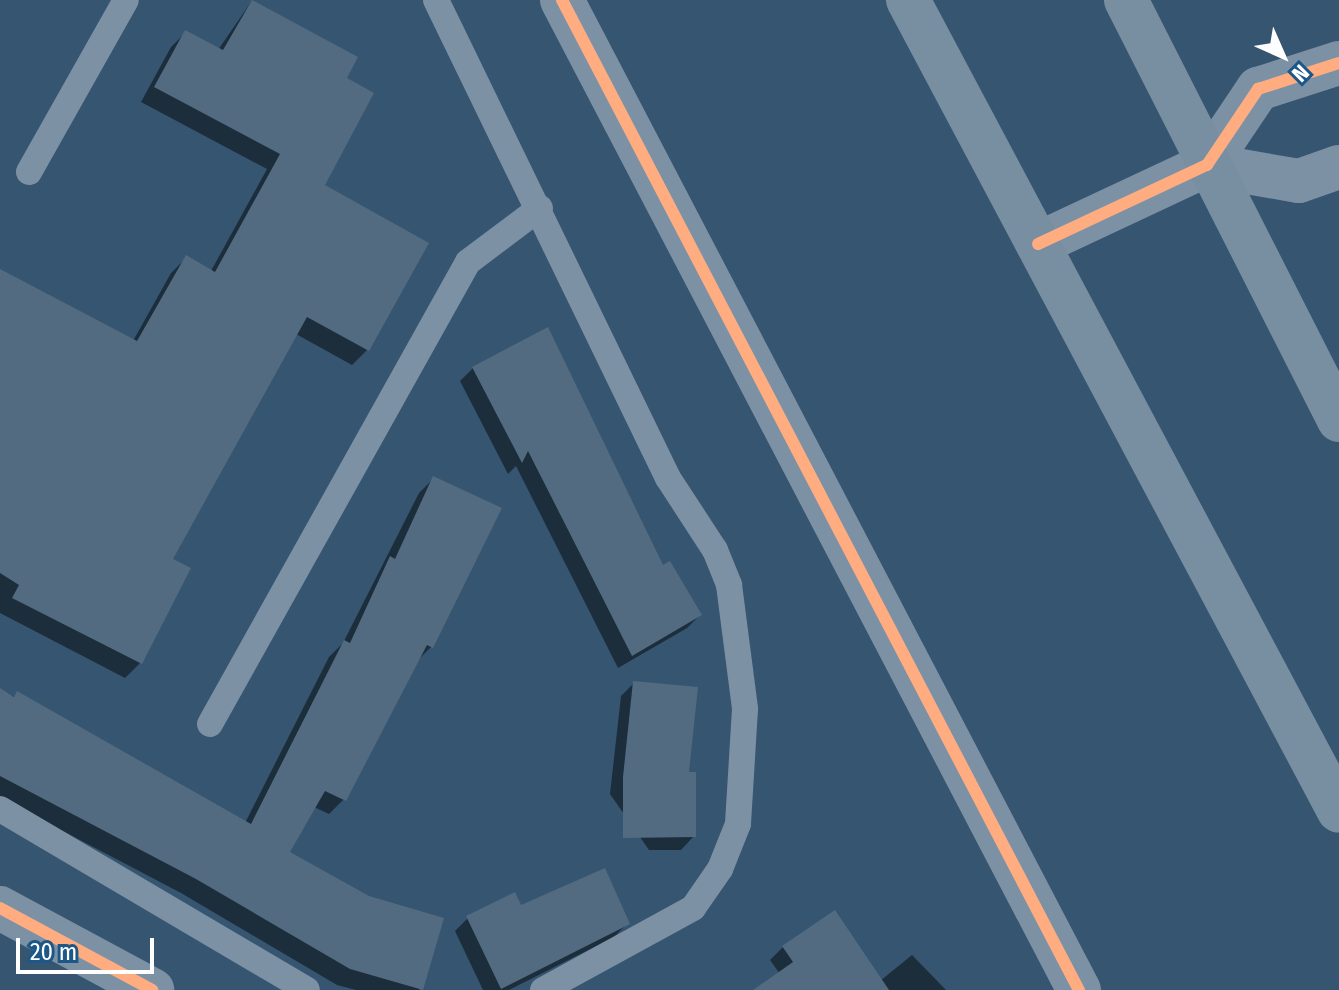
<!DOCTYPE html>
<html>
<head>
<meta charset="utf-8">
<style>
	body { margin:0 }
	#map { position:relative; width:1339px; height:990px; overflow:hidden; background:#365570; font-family:"Fira Sans Condensed",sans-serif }
	div>[style] { position:absolute }
	.shadow>* { inset:0; background:#0007 }
	.building>* { inset:0; background:#526b80 }
	.lane>* { height:26px; margin:-13px; padding:0 13px; transform-origin:13px; border-radius:13px; background:#7d91a5 }
	.street>* { height:44px; margin:-22px; padding:0 22px; transform-origin:22px; border-radius:22px; background:#7d91a5 }
	.secondary>* { height:44px; margin:-22px; padding:0 22px; transform-origin:22px; border-radius:22px; background:#788ea1 }
	.cycleway>* { height:12px; margin:-6px; padding:0 6px; transform-origin:6px; border-radius:6px; background:#ffac80 }
	span { translate:-50% -50%; white-space:nowrap; text-align:center; line-height:1.15; -webkit-text-stroke:6px #1d5788; paint-order:stroke }
	.north { position:absolute; left:1243px; top:16px; width:80px; height:80px; -webkit-text-stroke:6px #1d5788; paint-order:stroke; rotate:135deg; font-size:22px; font-weight:700; line-height:32px; text-align:center; color:#fff }
	.north::after { content:''; display:block; margin:auto; width:28px; height:36px; background:#fff; clip-path:polygon(50% 0,100% 100%,50% 72%,0 100%) }
	.scale { position:absolute; left:16px; top:938px; width:138px; height:36px; box-sizing:border-box; border:4px solid #fff; border-top:0; padding-left:10px; font-size:24px; line-height:28px; white-space:nowrap; color:#fff; -webkit-text-stroke:6px #1d5788; paint-order:stroke }
</style>
</head>
<body>
<div id="map">
	<div class="shadow">
		<i style="clip-path:polygon(251px 2px,356px 58px,344px 79px,322px 186px,426px 243px,367px 350px,352px 365px,296px 334px,170px 559px,140px 663px,125px 678px,0 613px,0 271px,133px 341px,171px 273px,186px 258px,211px 271px,267px 169px,141px 102px,171px 47px,186px 32px,218px 50px)"></i>
		<i style="clip-path:polygon(473px 368px,662px 568px,700px 615px,687px 628px,618px 668px,516px 466px,508px 474px,460px 381px)"></i>
		<i style="clip-path:polygon(434px 478px,431px 647px,415px 663px,344px 799px,329px 814px,314px 807px,287px 853px,420px 990px,356px 990px,337px 985px,181px 893px,0 798px,0 689px,245px 823px,329px 657px,343px 643px,419px 493px)"></i>
		<i style="clip-path:polygon(634px 683px,687px 774px,694px 836px,681px 850px,649px 850px,610px 794px,621px 696px)"></i>
		<i style="clip-path:polygon(520px 908px,627px 924px,614px 937px,509px 990px,483px 990px,455px 931px,468px 918px)"></i>
		<i style="clip-path:polygon(783px 947px,823px 990px,757px 990px,780px 974px,770px 960px)"></i>
		<i style="clip-path:polygon(912px 955px,946px 990px,869px 990px)"></i>
	</div>
	<div class="building">
		<i style="clip-path:polygon(252px 0,358px 57px,347px 78px,374px 93px,325px 185px,429px 243px,369px 351px,307px 317px,173px 559px,191px 568px,142px 664px,12px 598px,19px 585px,0 573px,0 269px,137px 341px,186px 255px,215px 272px,280px 154px,154px 87px,185px 30px,223px 50px)"></i>
		<i style="clip-path:polygon(548px 327px,663px 565px,670px 561px,702px 615px,632px 656px,528px 451px,522px 463px,472px 367px)"></i>
		<i style="clip-path:polygon(433px 476px,502px 508px,433px 648px,427px 645px,346px 801px,325px 791px,290px 852px,369px 896px,444px 918px,423px 990px,350px 969px,196px 879px,0 776px,0 688px,14px 697px,17px 691px,251px 824px,344px 640px,350px 643px,390px 556px,395px 559px)"></i>
		<i style="clip-path:polygon(633px 681px,698px 687px,689px 772px,696px 772px,696px 837px,623px 838px,623px 777px)"></i>
		<i style="clip-path:polygon(605px 868px,630px 924px,501px 989px,466px 916px,515px 892px,521px 905px)"></i>
		<i style="clip-path:polygon(835px 910px,889px 990px,753px 990px,793px 962px,782px 946px)"></i>
	</div>
	<div class="lane">
		<i style="left:436px;top:0;width:531px;rotate:64.11deg"></i>
		<i style="left:668px;top:478px;width:86px;rotate:56.9deg"></i>
		<i style="left:715px;top:550px;width:38px;rotate:68deg"></i>
		<i style="left:729px;top:585px;width:125px;rotate:82.6deg"></i>
		<i style="left:745px;top:709px;width:115px;rotate:93.5deg"></i>
		<i style="left:738px;top:824px;width:48px;rotate:111.8deg"></i>
		<i style="left:720px;top:869px;width:47px;rotate:124.7deg"></i>
		<i style="left:693px;top:908px;width:171px;rotate:151.3deg"></i>
		<i style="left:29px;top:172px;width:197px;rotate:-60.6deg"></i>
		<i style="left:210px;top:724px;width:529px;rotate:-60.82deg"></i>
		<i style="left:468px;top:262px;width:90px;rotate:-36.9deg"></i>
		<i style="left:0;top:809px;width:356px;rotate:30.5deg"></i>
	</div>
	<div class="street">
		<i style="left:562px;top:0;width:1117px;rotate:62.43deg"></i>
		<i style="left:1207px;top:165px;width:93px;rotate:9.9deg"></i>
		<i style="left:1299px;top:181px;width:42px;rotate:-19.3deg"></i>
		<i style="left:1038px;top:244px;width:187px;rotate:-25.1deg"></i>
		<i style="left:1207px;top:165px;width:92px;rotate:-56.1deg"></i>
		<i style="left:1258px;top:89px;width:85px;rotate:-17.8deg"></i>
		<i style="left:0;top:908px;width:173px;rotate:28.3deg"></i>
	</div>
	<div class="secondary">
		<i style="left:908px;top:0;width:918px;rotate:62.01deg"></i>
		<i style="left:1126px;top:0;width:471px;rotate:63.1deg"></i>
	</div>
	<div class="cycleway">
		<i style="left:562px;top:0;width:1117px;rotate:62.43deg"></i>
		<i style="left:1038px;top:244px;width:187px;rotate:-25.1deg"></i>
		<i style="left:1207px;top:165px;width:92px;rotate:-56.1deg"></i>
		<i style="left:1258px;top:89px;width:85px;rotate:-17.8deg"></i>
		<i style="left:0;top:908px;width:173px;rotate:28.3deg"></i>
	</div>
	<div class="north">N</div>
	<div class="scale">20 m</div>
</div>
</body>
</html>
